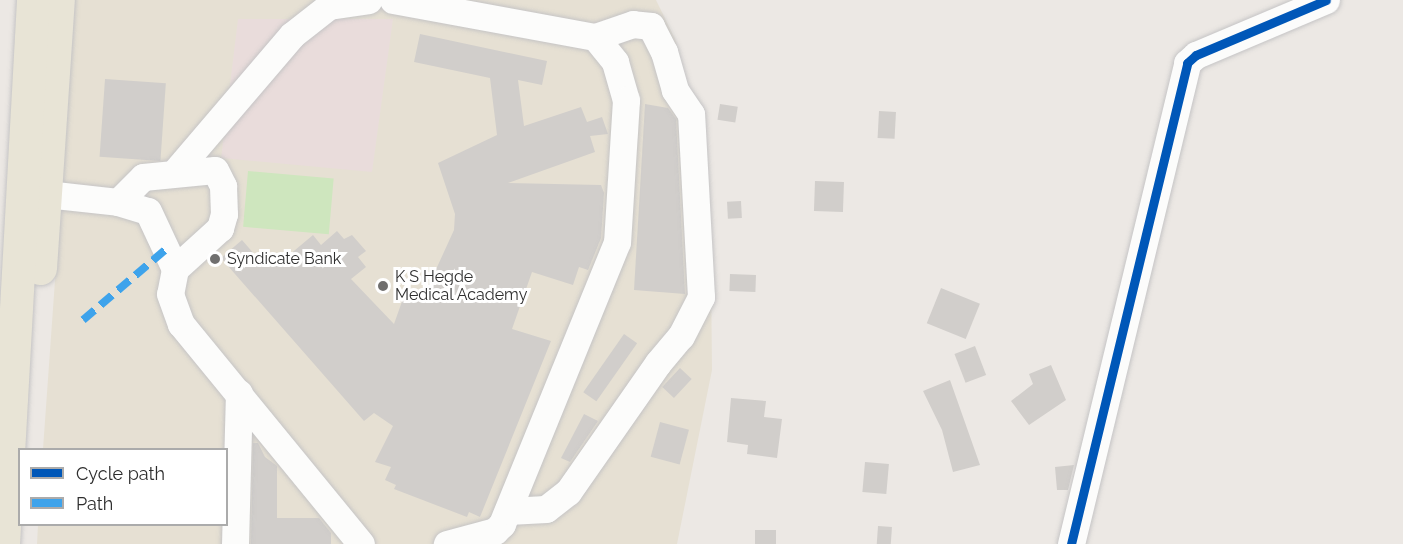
<!DOCTYPE html>
<html>
<head>
<meta charset="utf-8">
<style>
	body { margin:0 }
	#map { position:relative; width:1403px; height:544px; overflow:hidden; background:#ece8e4; font-family:Raleway,sans-serif }
	div>[style] { position:absolute }
	.education>* { inset:0; background:#e6e0d3 }
	.medical>* { inset:0; background:#e9dcdb }
	.green>* { inset:0; background:#cee6be; transform-origin:0 0 }
	.building>* { inset:0; background:#d1cecb; transform-origin:0 0 }
	.roads { filter:drop-shadow(0 0 2px #c5c4c5) drop-shadow(0 0 2px #c5c4c5) }
	.minor>* { height:27px; margin:-13.5px; padding:0 13.5px; transform-origin:13.5px; border-radius:13.5px; background:#fcfcfb }
	.major>* { height:33px; margin:-16.5px; padding:0 16.5px; transform-origin:16.5px; border-radius:16.5px; background:#e8e4d6 }
	.quiet>* { height:8px; margin-top:-4px; transform-origin:0; background:repeating-linear-gradient(90deg,#3ea3eb 0 15px,transparent 0 23px) }
	.cycleway>* { height:9px; margin:-4.5px; padding:0 4.5px; transform-origin:4.5px; border-radius:4.5px; background:#0057b8 }
	.dots>* { width:16px; height:16px; translate:-50% -50%; box-sizing:border-box; border:3px solid #fff; border-radius:50% }
	span { translate:-50% -50%; white-space:nowrap; text-align:center; line-height:1.15; -webkit-text-stroke:6px #fff; paint-order:stroke }
	.poi-label { font-size:16px; color:#2e2e2e }
	.left { translate:0 -50%; text-align:left }
	.legend { position:absolute; left:18px; top:448px; width:210px; height:78px; box-sizing:border-box; background:#fff; border:2px solid #ababab; margin:0; padding:8px 10px; list-style:none; font-size:18px; color:#2e2e2e }
	.legend li { display:flex; align-items:center; gap:12px; height:30px }
	.legend b { width:30px; border:2px solid #ababab }
</style>
</head>
<body>
<div id="map">
	<div class="education">
		<i style="clip-path:polygon(75px 0,656px 0,676px 41px,711px 272px,712px 370px,677px 544px,37px 544px,38px 525px,226px 524px,226px 450px,43px 449px)"></i>
	</div>
	<div class="medical">
		<i style="clip-path:polygon(238px 19px,393px 19px,372px 172px,221px 158px)"></i>
	</div>
	<div class="green">
		<i style="left:248px;top:171px;width:86px;height:56px;rotate:5deg"></i>
	</div>
	<div class="building">
		<i style="clip-path:polygon(420px 34px,547px 61px,542px 85px,518px 80px,524px 126px,581px 107px,587px 122px,602px 117px,608px 134px,590px 136px,595px 152px,508px 183px,601px 185px,604px 193px,601px 238px,588px 270px,579px 267px,573px 285px,532px 272px,512px 329px,551px 341px,480px 517px,469px 512px,467px 517px,394px 489px,396px 485px,385px 480px,391px 467px,375px 462px,393px 426px,374px 413px,364px 421px,221px 258px,242px 240px,255px 255px,261px 250px,276px 266px,313px 235px,321px 245px,337px 231px,344px 239px,352px 235px,366px 251px,358px 257px,366px 267px,351px 279px,394px 324px,405px 293px,422px 300px,454px 230px,455px 214px,438px 163px,497px 135px,490px 78px,414px 62px)"></i>
		<i style="left:105px;top:79px;width:61px;height:78px;rotate:4deg"></i>
		<i style="clip-path:polygon(645px 104px,668px 108px,676px 119px,685px 294px,634px 290px)"></i>
		<i style="left:720px;top:104px;width:18px;height:16px;rotate:9deg"></i>
		<i style="left:879px;top:111px;width:17px;height:27px;rotate:3deg"></i>
		<i style="left:815px;top:181px;width:29px;height:30px;rotate:2deg"></i>
		<i style="left:741px;top:201px;width:17px;height:14px;rotate:87deg"></i>
		<i style="left:730px;top:274px;width:26px;height:17px;rotate:2deg"></i>
		<i style="left:941px;top:288px;width:42px;height:38px;rotate:22deg"></i>
		<i style="left:624px;top:334px;width:16px;height:71px;rotate:35deg"></i>
		<i style="left:975px;top:346px;width:31px;height:22px;rotate:69deg"></i>
		<i style="clip-path:polygon(1051px 365px,1066px 400px,1029px 425px,1011px 401px,1033px 384px,1029px 374px)"></i>
		<i style="left:680px;top:368px;width:16px;height:26px;rotate:43deg"></i>
		<i style="clip-path:polygon(950px 380px,980px 465px,953px 472px,942px 430px,923px 391px)"></i>
		<i style="clip-path:polygon(731px 398px,766px 401px,764px 417px,782px 419px,777px 458px,747px 454px,748px 445px,727px 442px)"></i>
		<i style="clip-path:polygon(584px 414px,598px 421px,570px 462px,561px 458px)"></i>
		<i style="left:660px;top:422px;width:30px;height:36px;rotate:15deg"></i>
		<i style="clip-path:polygon(253px 443px,258px 443px,265px 457px,277px 466px,277px 518px,319px 518px,331px 533px,331px 544px,251px 544px)"></i>
		<i style="left:865px;top:462px;width:24px;height:30px;rotate:5deg"></i>
		<i style="clip-path:polygon(1074px 465px,1068px 490px,1057px 490px,1055px 467px)"></i>
		<i style="left:878px;top:526px;width:14px;height:18px;rotate:4deg"></i>
		<i style="left:755px;top:530px;width:21px;height:14px"></i>
	</div>
	<div class="roads">
		<div class="minor">
			<i style="left:393px;top:0;width:205px;rotate:10.4deg"></i>
			<i style="left:595px;top:37px;width:32px;rotate:51deg"></i>
			<i style="left:615px;top:62px;width:40px;rotate:74deg"></i>
			<i style="left:626px;top:100px;width:142px;rotate:93.6deg"></i>
			<i style="left:617px;top:242px;width:305px;rotate:112.2deg"></i>
			<i style="left:502px;top:524px;width:10px;rotate:135deg"></i>
			<i style="left:495px;top:531px;width:50px;rotate:164.8deg"></i>
			<i style="left:175px;top:172px;width:180px;rotate:-49.5deg"></i>
			<i style="left:292px;top:35px;width:47px;rotate:-38.1deg"></i>
			<i style="left:329px;top:6px;width:40px;rotate:-8.5deg"></i>
			<i style="left:46px;top:194px;width:72px;rotate:6.3deg"></i>
			<i style="left:118px;top:202px;width:31px;rotate:17deg"></i>
			<i style="left:148px;top:211px;width:64px;rotate:65deg"></i>
			<i style="left:175px;top:269px;width:25px;rotate:101deg"></i>
			<i style="left:170px;top:294px;width:32px;rotate:70deg"></i>
			<i style="left:181px;top:324px;width:284px;rotate:50.7deg"></i>
			<i style="left:118px;top:202px;width:35px;rotate:-45deg"></i>
			<i style="left:143px;top:177px;width:72px;rotate:-5.6deg"></i>
			<i style="left:215px;top:170px;width:18px;rotate:63deg"></i>
			<i style="left:223px;top:186px;width:28px;rotate:88deg"></i>
			<i style="left:224px;top:214px;width:15px;rotate:106deg"></i>
			<i style="left:220px;top:228px;width:61px;rotate:137.7deg"></i>
			<i style="left:508px;top:511px;width:38px;rotate:-3deg"></i>
			<i style="left:546px;top:509px;width:28px;rotate:-38deg"></i>
			<i style="left:568px;top:492px;width:157px;rotate:-55.1deg"></i>
			<i style="left:658px;top:363px;width:35px;rotate:-50deg"></i>
			<i style="left:681px;top:336px;width:44px;rotate:-62.9deg"></i>
			<i style="left:701px;top:297px;width:183px;rotate:-93.1deg"></i>
			<i style="left:691px;top:114px;width:29px;rotate:-124deg"></i>
			<i style="left:675px;top:90px;width:40px;rotate:-106deg"></i>
			<i style="left:664px;top:52px;width:29px;rotate:-117deg"></i>
			<i style="left:651px;top:26px;width:18px;rotate:-174deg"></i>
			<i style="left:633px;top:24px;width:40px;rotate:161.1deg"></i>
			<i style="left:235px;top:544px;width:151px;rotate:-88.5deg"></i>
			<i style="left:1071px;top:544px;width:495px;rotate:-76.4deg"></i>
			<i style="left:1187px;top:63px;width:12px;rotate:-42deg"></i>
			<i style="left:1196px;top:55px;width:141px;rotate:-22.9deg"></i>
		</div>
		<div class="major">
			<i style="left:40px;top:268px;width:269px;rotate:-86.2deg"></i>
			<i style="left:3px;top:544px;width:545px;rotate:-86.84deg"></i>
		</div>
	</div>
	<div class="quiet">
		<i style="left:83px;top:320px;width:109px;rotate:-40.5deg"></i>
	</div>
	<div class="cycleway">
		<i style="left:1071px;top:544px;width:495px;rotate:-76.4deg"></i>
		<i style="left:1187px;top:63px;width:12px;rotate:-42deg"></i>
		<i style="left:1196px;top:55px;width:141px;rotate:-22.9deg"></i>
	</div>
	<div class="dots">
		<i style="left:215px;top:259px;background:#706f6e"></i>
		<i style="left:383px;top:286px;background:#706f6e"></i>
	</div>
	<div class="poi-label">
		<span class="left" style="left:227px;top:259px">Syndicate Bank</span>
		<span class="left" style="left:395px;top:286px">K S Hegde<br>Medical Academy</span>
	</div>
	<ul class="legend">
	<li><b style="height:8px;background:#0057b8"></b>Cycle path</li>
	<li><b style="height:8px;background:#3ea3eb"></b>Path</li>
	</ul>
</div>
</body>
</html>
